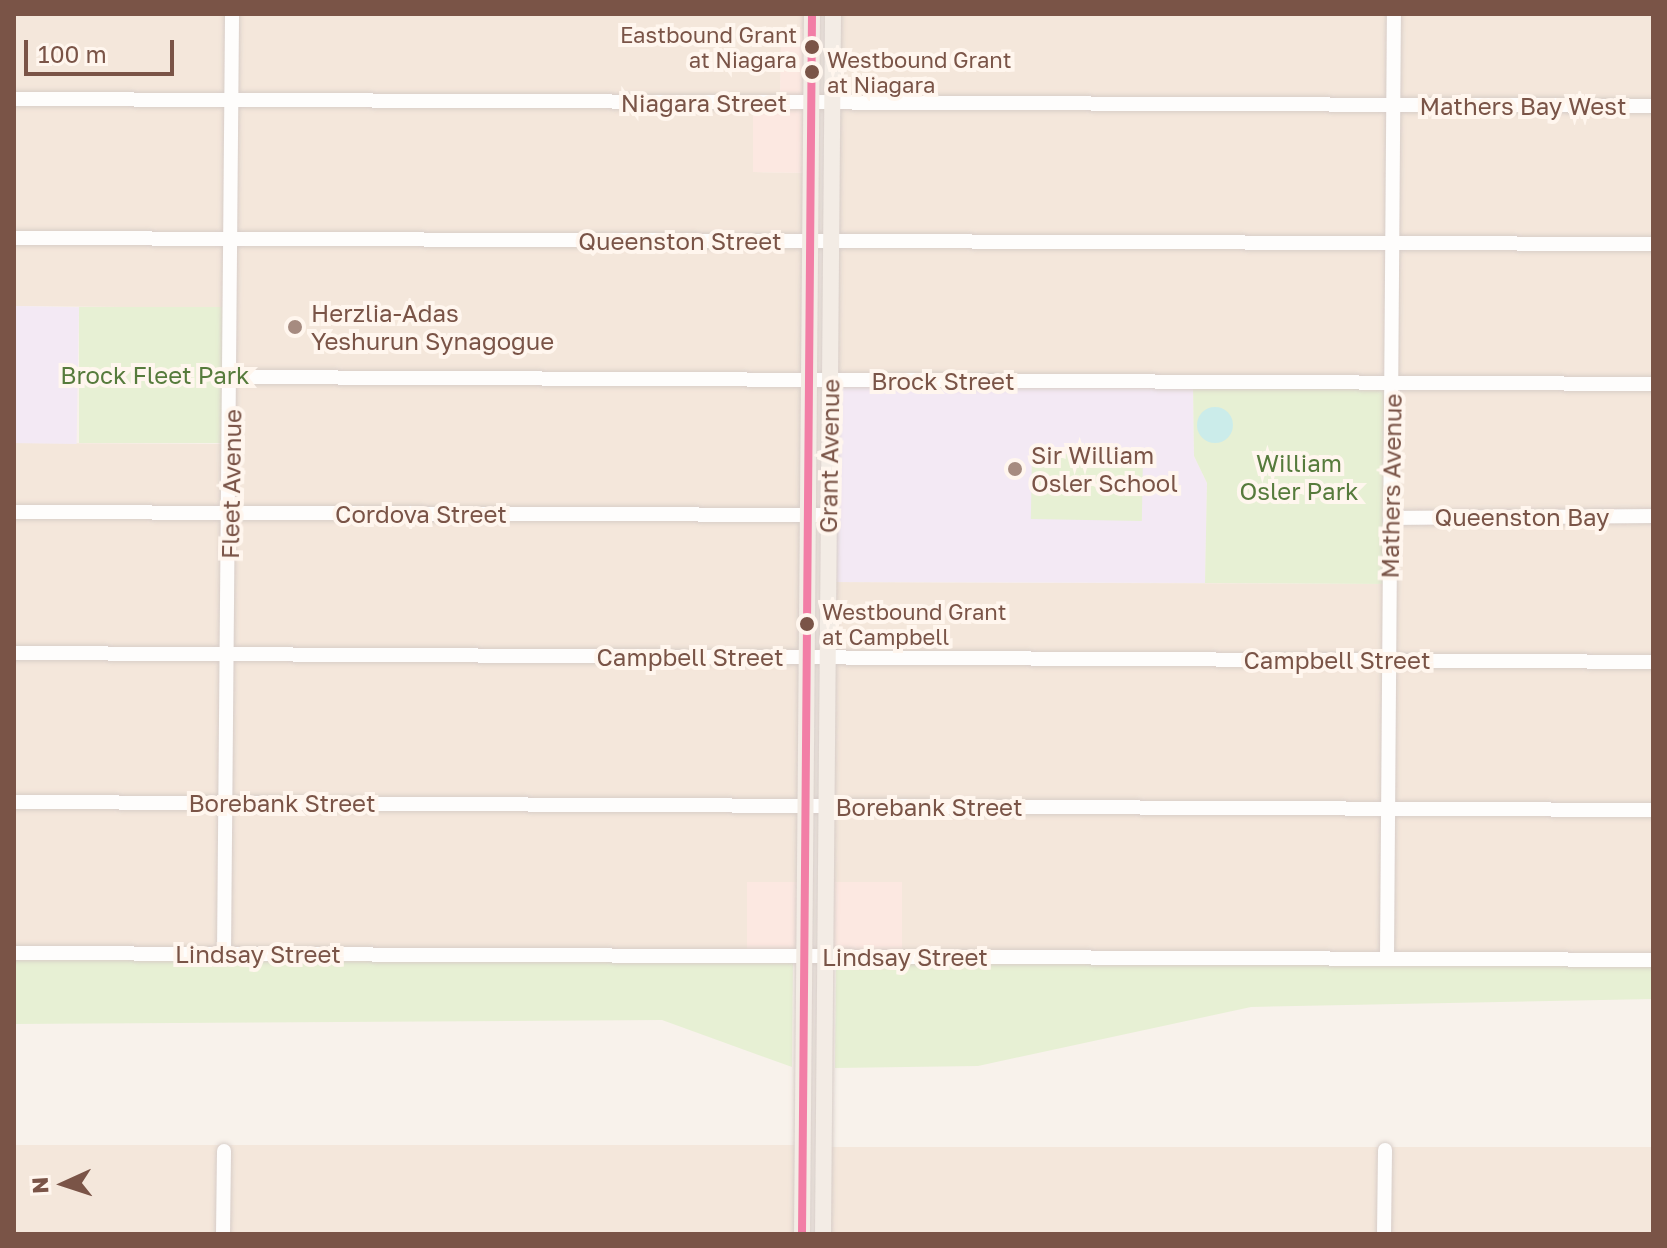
<!DOCTYPE html>
<html>
<head>
<meta charset="utf-8">
<style>
	body { margin:0 }
	#map { position:relative; width:1667px; height:1248px; overflow:hidden; background:#f8f2eb; font-family:"Golos Text",sans-serif }
	div>[style] { position:absolute }
	.residential>* { inset:0; background:#f4e7db; transform-origin:0 0 }
	.commercial>* { inset:0; background:#fce8e1; transform-origin:0 0 }
	.education>* { inset:0; background:#f3e9f4; transform-origin:0 0 }
	.green>* { inset:0; background:#e7f0d4; transform-origin:0 0 }
	.water>* { inset:0; background:#cbecea }
	.round { border-radius:50% }
	.roads { filter:drop-shadow(0 0 2px #d7cdc8) drop-shadow(0 0 2px #d7cdc8) }
	.minor>* { height:14px; margin:-7px; padding:0 7px; transform-origin:7px; border-radius:7px; background:#fefdfc }
	.major>* { height:16px; margin:-8px; padding:0 8px; transform-origin:8px; border-radius:8px; background:#f3ece5 }
	.bus-1>* { height:8px; margin:-4px; padding:0 4px; transform-origin:4px; border-radius:4px; background:#f27ea6 }
	.dots>* { width:22px; height:22px; translate:-50% -50%; box-sizing:border-box; border:4px solid #fff6ee; border-radius:50% }
	span { translate:-50% -50%; white-space:nowrap; text-align:center; line-height:1.15; -webkit-text-stroke:8px #fff6ee; paint-order:stroke }
	.bus-label { font-size:22px; color:#7a5447 }
	.right { translate:-100% -50%; text-align:right }
	.left { translate:0 -50%; text-align:left }
	.street-label { font-size:24px; color:#7a5447 }
	.poi-label { font-size:24px; color:#7a5447 }
	.park-label { font-size:24px; color:#567b3c }
	.frame { position:absolute; inset:0; border:16px solid #7a5447; pointer-events:none }
	.north { position:absolute; left:24px; top:1144px; width:80px; height:80px; -webkit-text-stroke:6px #fff6ee; paint-order:stroke; rotate:267deg; font-size:22px; font-weight:700; line-height:32px; text-align:center; color:#7a5447 }
	.north::after { content:''; display:block; margin:auto; width:28px; height:36px; background:#7a5447; clip-path:polygon(50% 0,100% 100%,50% 72%,0 100%) }
	.scale { position:absolute; left:24px; top:40px; width:150px; height:36px; box-sizing:border-box; border:4px solid #7a5447; border-top:0; padding-left:10px; font-size:24px; line-height:28px; white-space:nowrap; color:#7a5447; -webkit-text-stroke:6px #fff6ee; paint-order:stroke }
</style>
</head>
<body>
<div id="map">
	<div class="residential">
		<i style="clip-path:polygon(14px 14px,812px 14px,812px 29px,782px 29px,780px 103px,753px 172px,811px 173px,804px 882px,746px 956px,14px 953px,14px 443px,231px 444px,232px 308px,14px 306px)"></i>
		<i style="clip-path:polygon(833px 14px,1653px 14px,1653px 964px,901px 956px,825px 882px,827px 582px,1389px 584px,1394px 384px,831px 380px)"></i>
		<i style="left:14px;top:1145px;width:788px;height:89px"></i>
		<i style="left:1653px;top:1147px;width:87px;height:830px;rotate:90deg"></i>
	</div>
	<div class="commercial">
		<i style="clip-path:polygon(781px 29px,812px 29px,811px 173px,753px 172px,753px 103px,780px 103px)"></i>
		<i style="left:747px;top:882px;width:57px;height:74px"></i>
		<i style="left:825px;top:882px;width:77px;height:74px"></i>
	</div>
	<div class="education">
		<i style="left:14px;top:306px;width:65px;height:137px;rotate:1deg"></i>
		<i style="clip-path:polygon(831px 380px,1193px 383px,1194px 456px,1207px 483px,1205px 583px,827px 582px)"></i>
	</div>
	<div class="green">
		<i style="left:79px;top:307px;width:154px;height:136px"></i>
		<i style="clip-path:polygon(1193px 383px,1394px 383px,1389px 584px,1205px 583px,1207px 483px,1194px 456px)"></i>
		<i style="left:1032px;top:453px;width:111px;height:66px;rotate:1deg"></i>
		<i style="clip-path:polygon(14px 953px,793px 957px,792px 1067px,662px 1020px,14px 1024px)"></i>
		<i style="clip-path:polygon(836px 956px,1653px 964px,1653px 999px,1251px 1007px,978px 1066px,835px 1068px)"></i>
	</div>
	<div class="water">
		<i class="round" style="left:1197px;top:407px;width:36px;height:36px"></i>
	</div>
	<div class="roads">
		<div class="minor">
			<i style="left:14px;top:99px;width:1639px;rotate:0.24deg"></i>
			<i style="left:14px;top:238px;width:1639px;rotate:0.21deg"></i>
			<i style="left:233px;top:377px;width:1420px;rotate:0.28deg"></i>
			<i style="left:14px;top:512px;width:815px;rotate:0.21deg"></i>
			<i style="left:1391px;top:518px;width:262px;rotate:-0.4deg"></i>
			<i style="left:14px;top:653px;width:1639px;rotate:0.31deg"></i>
			<i style="left:14px;top:802px;width:1639px;rotate:0.28deg"></i>
			<i style="left:14px;top:953px;width:1639px;rotate:0.24deg"></i>
			<i style="left:224px;top:954px;width:940px;rotate:-89.51deg"></i>
			<i style="left:1387px;top:958px;width:944px;rotate:-89.58deg"></i>
			<i style="left:223px;top:1234px;width:83px;rotate:-89.3deg"></i>
			<i style="left:1384px;top:1234px;width:84px;rotate:-89.3deg"></i>
		</div>
		<div class="major">
			<i style="left:802px;top:1234px;width:1220px;rotate:-89.53deg"></i>
			<i style="left:823px;top:1234px;width:1220px;rotate:-89.53deg"></i>
		</div>
	</div>
	<div class="bus-1">
		<i style="left:802px;top:1234px;width:1220px;rotate:-89.53deg"></i>
	</div>
	<div class="dots">
		<i style="left:812px;top:47px;background:#7a5447"></i>
		<i style="left:812px;top:72px;background:#7a5447"></i>
		<i style="left:295px;top:327px;background:#a68b80"></i>
		<i style="left:1015px;top:469px;background:#a68b80"></i>
		<i style="left:807px;top:624px;background:#7a5447"></i>
	</div>
	<div class="bus-label">
		<span class="right" style="left:797px;top:47px">Eastbound Grant<br>at Niagara</span>
		<span class="left" style="left:827px;top:72px">Westbound Grant<br>at Niagara</span>
		<span class="left" style="left:822px;top:624px">Westbound Grant<br>at Campbell</span>
	</div>
	<div class="street-label">
		<span style="left:704px;top:103px">Niagara Street</span>
		<span style="left:1523px;top:106px">Mathers Bay West</span>
		<span style="left:680px;top:241px">Queenston Street</span>
		<span style="left:943px;top:381px">Brock Street</span>
		<span style="left:829px;top:456px;rotate:-89deg">Grant Avenue</span>
		<span style="left:231px;top:484px;rotate:-89deg">Fleet Avenue</span>
		<span style="left:1391px;top:486px;rotate:-89deg">Mathers Avenue</span>
		<span style="left:421px;top:514px">Cordova Street</span>
		<span style="left:1522px;top:517px">Queenston Bay</span>
		<span style="left:690px;top:657px">Campbell Street</span>
		<span style="left:1337px;top:660px">Campbell Street</span>
		<span style="left:282px;top:803px">Borebank Street</span>
		<span style="left:929px;top:807px">Borebank Street</span>
		<span style="left:258px;top:954px">Lindsay Street</span>
		<span style="left:905px;top:957px">Lindsay Street</span>
	</div>
	<div class="poi-label">
		<span class="left" style="left:311px;top:327px">Herzlia-Adas<br>Yeshurun Synagogue</span>
		<span class="left" style="left:1031px;top:469px">Sir William<br>Osler School</span>
	</div>
	<div class="park-label">
		<span style="left:155px;top:375px">Brock Fleet Park</span>
		<span style="left:1299px;top:477px">William<br>Osler Park</span>
	</div>
	<div class="frame"></div>
	<div class="north">N</div>
	<div class="scale">100 m</div>
</div>
</body>
</html>
